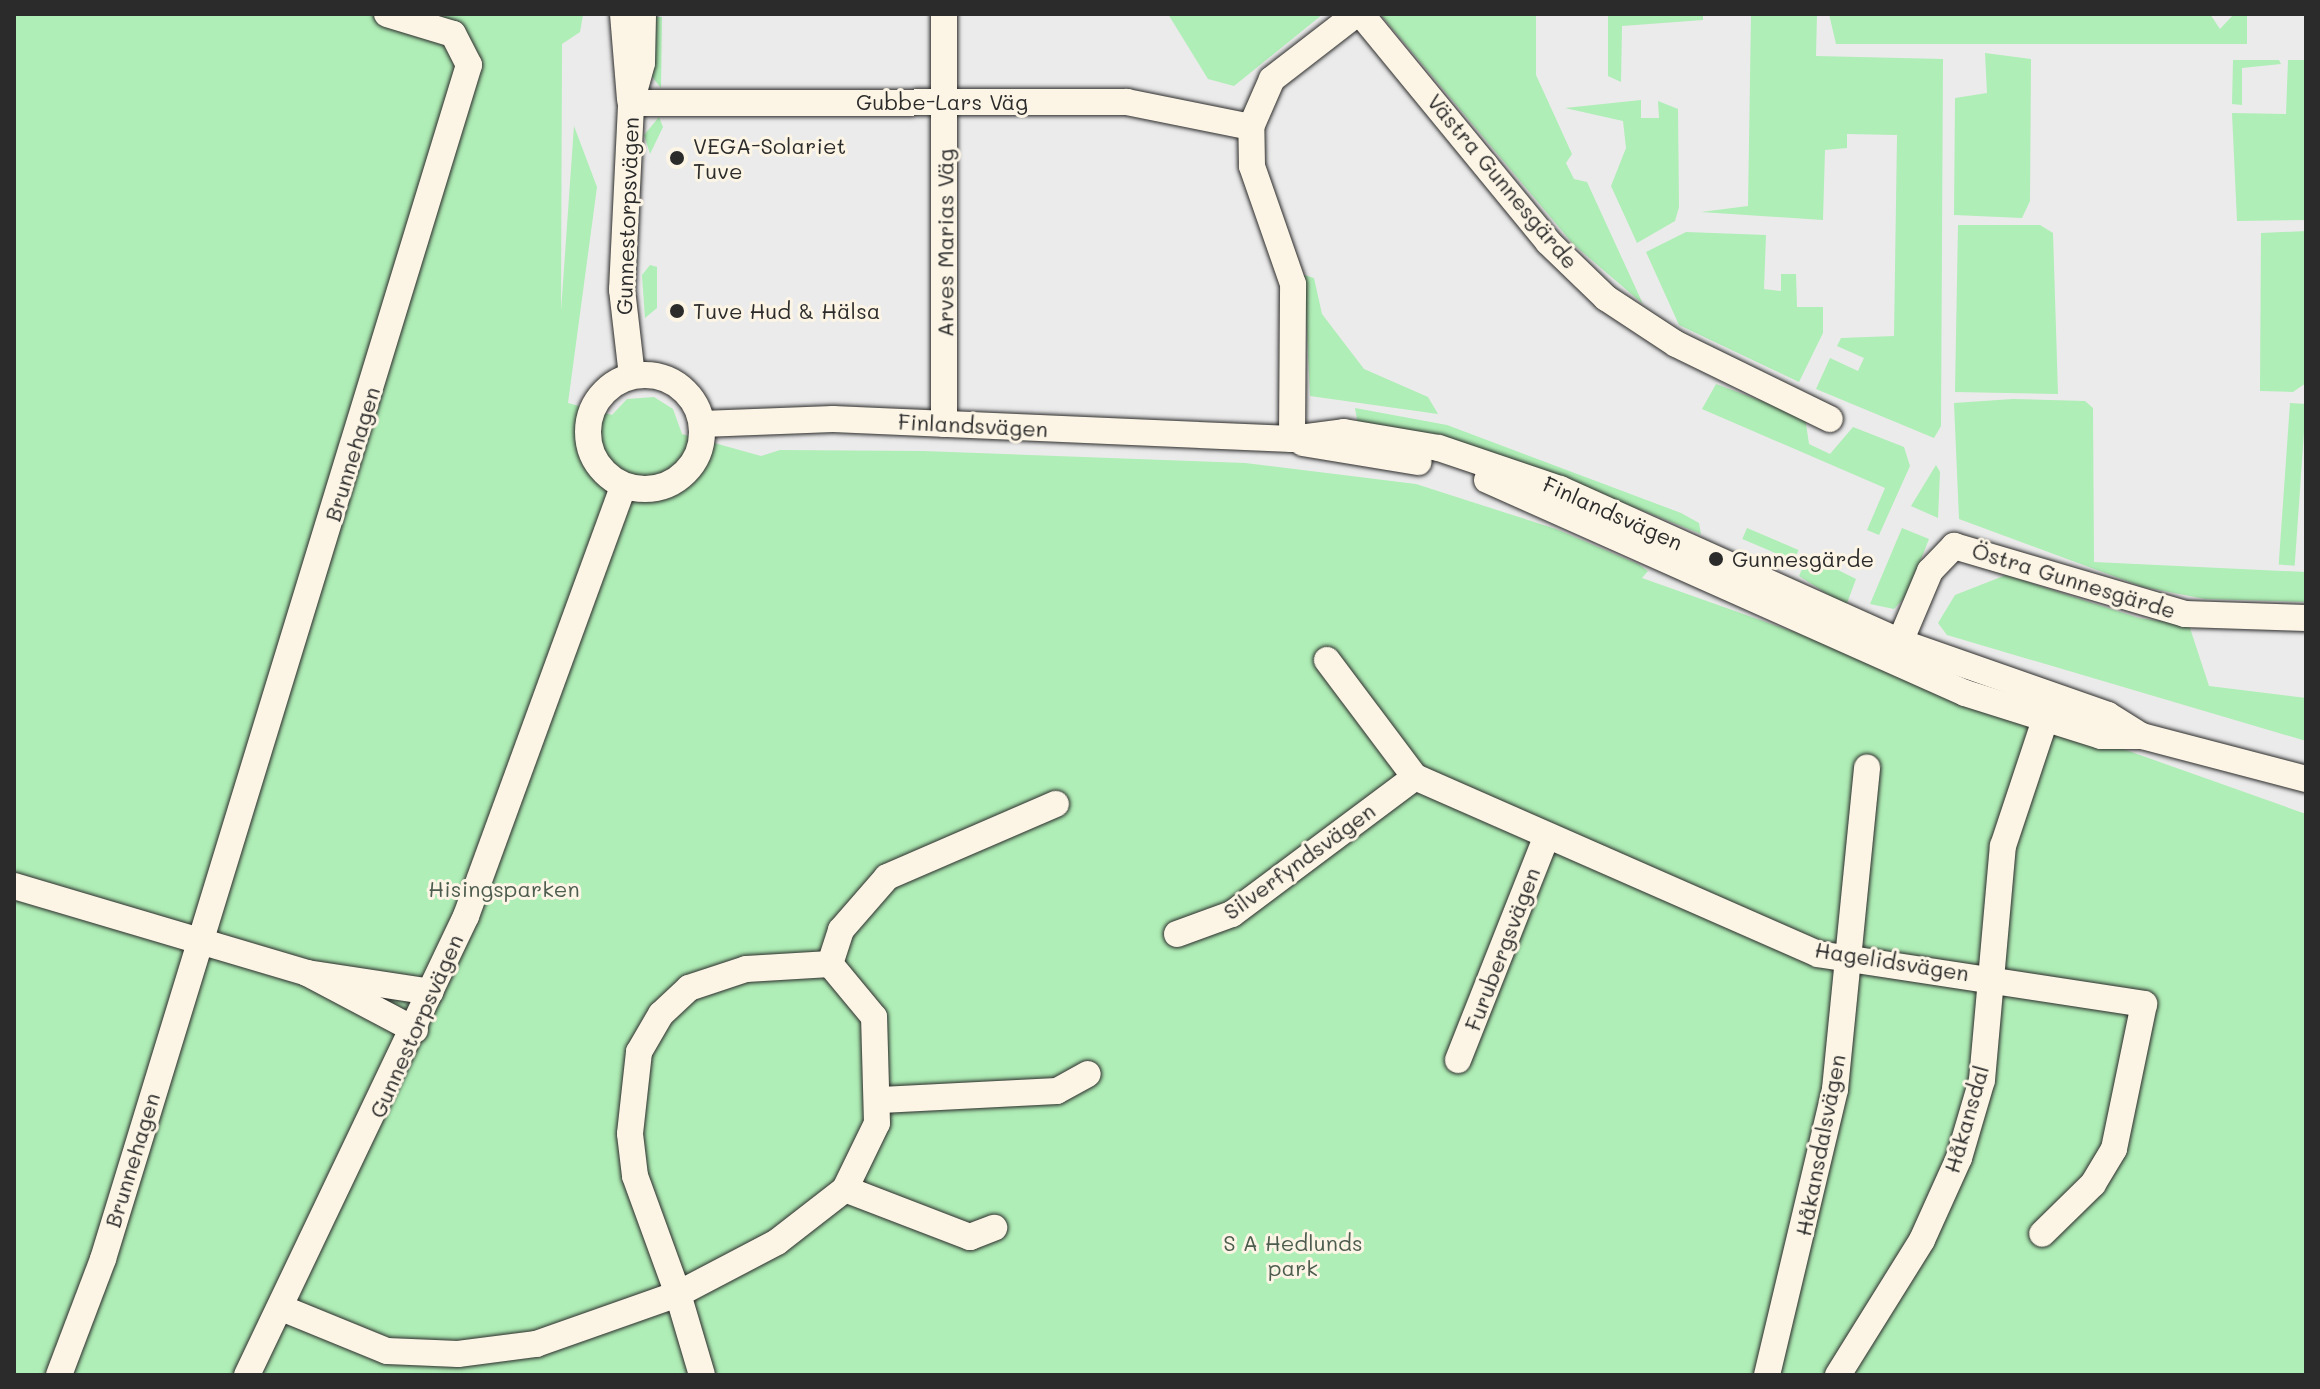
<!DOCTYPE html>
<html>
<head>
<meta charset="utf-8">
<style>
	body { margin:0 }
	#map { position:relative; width:2320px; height:1389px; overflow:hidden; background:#ebebeb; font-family:Mali,sans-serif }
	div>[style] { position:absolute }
	.green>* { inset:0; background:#afeeb6; transform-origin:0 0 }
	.roads { filter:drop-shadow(0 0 2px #2b2b2b) drop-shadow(0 0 2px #2b2b2b) }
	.street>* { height:26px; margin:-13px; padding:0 13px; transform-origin:13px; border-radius:13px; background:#fcf5e5 }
	.street>.ring { margin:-13px; padding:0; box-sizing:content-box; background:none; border:26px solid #fcf5e5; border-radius:50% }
	.dots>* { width:22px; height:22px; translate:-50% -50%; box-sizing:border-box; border:4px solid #fcf5e5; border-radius:50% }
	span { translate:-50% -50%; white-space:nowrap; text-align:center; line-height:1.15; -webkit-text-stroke:6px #fcf5e5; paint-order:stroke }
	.street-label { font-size:22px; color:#2b2b2b }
	.poi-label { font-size:22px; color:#2b2b2b }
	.left { translate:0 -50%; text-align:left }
	.park-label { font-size:22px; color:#4c5c4e }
	.frame { position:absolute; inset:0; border:16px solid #2b2b2b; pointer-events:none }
</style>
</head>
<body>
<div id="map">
	<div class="green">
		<i style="clip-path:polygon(14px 14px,583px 15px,580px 32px,562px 44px,561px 311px,574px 126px,597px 187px,568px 403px,612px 415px,627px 399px,654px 397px,673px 409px,682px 434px,761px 456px,780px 450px,923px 451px,1245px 463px,1416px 484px,1556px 529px,1638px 564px,1648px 571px,1642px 578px,2306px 814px,2306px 1375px,14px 1375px)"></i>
		<i style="clip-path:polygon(1168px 14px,1195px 15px,1323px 14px,1234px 86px,1208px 79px)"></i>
		<i style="clip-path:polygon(1380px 14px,1536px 14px,1536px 75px,1572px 154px,1566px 163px,1574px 179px,1587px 182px,1643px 304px,1573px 244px)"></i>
		<i style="clip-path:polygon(1608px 14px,1703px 14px,1703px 20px,1622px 26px,1621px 82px,1608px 76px)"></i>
		<i style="clip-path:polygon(1751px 14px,1817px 14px,1816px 56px,1943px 59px,1941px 426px,1934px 438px,1816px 389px,1830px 358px,1858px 371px,1864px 358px,1837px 346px,1841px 338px,1894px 336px,1897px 135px,1847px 134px,1847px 148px,1825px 150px,1823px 220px,1701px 212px,1748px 206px)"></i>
		<i style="clip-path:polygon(1829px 14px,2210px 14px,2220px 29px,2234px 14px,2247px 14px,2247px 44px,1836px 44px)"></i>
		<i style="clip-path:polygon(650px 17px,662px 17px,661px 88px,649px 73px)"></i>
		<i style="clip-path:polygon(1985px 53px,2031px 59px,2030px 201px,2022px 218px,1954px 215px,1955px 98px,1987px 93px)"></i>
		<i style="clip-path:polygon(2233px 60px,2279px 60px,2281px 64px,2242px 68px,2242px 105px,2232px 104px)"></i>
		<i style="clip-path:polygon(2288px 60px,2306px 60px,2306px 220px,2237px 221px,2232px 113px,2286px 114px)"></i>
		<i style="clip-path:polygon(1641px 100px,1641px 118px,1659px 118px,1658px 101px,1678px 109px,1679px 207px,1675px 221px,1637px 243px,1611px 186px,1626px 148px,1623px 121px,1565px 108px)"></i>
		<i style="clip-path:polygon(659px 117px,663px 127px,650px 154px,644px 135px)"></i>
		<i style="clip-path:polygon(1958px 225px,2040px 225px,2053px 233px,2058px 394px,1955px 392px)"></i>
		<i style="clip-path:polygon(2306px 231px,2306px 383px,2293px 392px,2260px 391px,2261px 233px)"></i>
		<i style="clip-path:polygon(1686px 232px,1766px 235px,1764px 289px,1781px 291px,1781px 274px,1796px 274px,1797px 307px,1823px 307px,1823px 333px,1799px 382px,1679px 325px,1646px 252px)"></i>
		<i style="clip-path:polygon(650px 265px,657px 267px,657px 308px,645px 318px,642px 275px)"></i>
		<i style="clip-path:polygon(1304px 275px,1314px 278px,1322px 314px,1364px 369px,1428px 397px,1438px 414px,1310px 396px)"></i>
		<i style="clip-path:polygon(1716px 384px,1805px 417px,1809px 444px,1830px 454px,1853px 427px,1904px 447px,1910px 466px,1879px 535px,1867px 530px,1885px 488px,1702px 409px)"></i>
		<i style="clip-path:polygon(2013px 399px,2085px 401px,2093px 408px,2094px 562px,2306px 572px,2306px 602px,2205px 599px,2143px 587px,1959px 519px,1954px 403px)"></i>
		<i style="left:2290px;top:403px;width:16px;height:162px;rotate:4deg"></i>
		<i style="clip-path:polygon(1355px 408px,1447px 425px,1681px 513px,1699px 523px,1701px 534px,1519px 461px,1358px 425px)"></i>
		<i style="clip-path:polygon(1936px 465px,1940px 472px,1938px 518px,1911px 506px)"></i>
		<i style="left:1747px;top:528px;width:56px;height:12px;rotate:23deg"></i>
		<i style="clip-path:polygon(1902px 528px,1929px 539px,1907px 595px,1894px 609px,1870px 604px)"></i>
		<i style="clip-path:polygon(1808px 555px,1856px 579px,1846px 606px,1799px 576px)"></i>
		<i style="clip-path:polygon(2006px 575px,2139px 618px,2189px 625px,2209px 686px,2306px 698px,2306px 741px,1947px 635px,1938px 623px,1955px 595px)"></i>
	</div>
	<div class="roads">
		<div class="street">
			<i style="left:623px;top:14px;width:86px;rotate:85.3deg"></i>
			<i style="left:944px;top:14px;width:410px;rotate:90deg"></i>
			<i style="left:1361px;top:14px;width:295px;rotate:50.6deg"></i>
			<i style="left:1548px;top:242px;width:81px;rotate:44deg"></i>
			<i style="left:1606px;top:298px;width:84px;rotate:33.3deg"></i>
			<i style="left:1676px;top:344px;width:171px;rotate:26deg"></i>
			<i style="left:631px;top:103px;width:496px;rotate:-0.1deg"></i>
			<i style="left:1127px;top:102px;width:126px;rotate:11.4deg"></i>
			<i class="ring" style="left:588px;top:375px;width:88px;height:88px"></i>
			<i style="left:632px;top:376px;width:87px;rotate:-96.6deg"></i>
			<i style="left:622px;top:290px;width:187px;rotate:-87.2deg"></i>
			<i style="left:631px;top:103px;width:41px;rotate:-74.6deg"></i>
			<i style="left:642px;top:63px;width:49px;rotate:-88.8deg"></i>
			<i style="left:702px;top:424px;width:131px;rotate:-2.2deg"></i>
			<i style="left:833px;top:419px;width:459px;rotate:2.5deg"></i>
			<i style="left:1292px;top:439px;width:52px;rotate:-7.7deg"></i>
			<i style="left:1344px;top:432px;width:96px;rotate:9.6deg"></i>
			<i style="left:1439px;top:448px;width:128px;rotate:18.7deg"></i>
			<i style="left:1560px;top:489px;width:373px;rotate:24.2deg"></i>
			<i style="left:1900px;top:642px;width:220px;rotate:19.3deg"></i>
			<i style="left:2108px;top:715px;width:40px;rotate:32deg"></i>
			<i style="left:1292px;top:439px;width:155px;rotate:-89.6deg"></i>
			<i style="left:1293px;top:284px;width:125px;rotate:-109.2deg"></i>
			<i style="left:1252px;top:166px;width:39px;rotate:-91deg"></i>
			<i style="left:1251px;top:127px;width:52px;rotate:-66.4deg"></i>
			<i style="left:1272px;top:79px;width:106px;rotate:-37.7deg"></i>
			<i style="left:1303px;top:443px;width:117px;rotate:9.4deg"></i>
			<i style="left:1487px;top:480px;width:523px;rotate:24.02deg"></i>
			<i style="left:1965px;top:693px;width:143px;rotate:17.5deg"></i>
			<i style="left:2101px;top:736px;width:41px"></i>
			<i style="left:2142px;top:736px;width:170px;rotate:14.7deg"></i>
			<i style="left:1900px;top:642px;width:77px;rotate:-67.1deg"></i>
			<i style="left:1930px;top:571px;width:35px;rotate:-46deg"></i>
			<i style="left:1954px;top:546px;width:241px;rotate:16.4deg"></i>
			<i style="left:2185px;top:614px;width:121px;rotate:1.9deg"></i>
			<i style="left:1327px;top:660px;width:146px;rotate:53.1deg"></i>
			<i style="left:1415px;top:777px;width:440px;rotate:23.7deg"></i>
			<i style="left:1818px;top:954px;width:330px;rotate:8.7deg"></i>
			<i style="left:2144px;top:1004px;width:148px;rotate:101.7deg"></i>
			<i style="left:2114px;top:1149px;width:41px;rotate:121deg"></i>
			<i style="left:2093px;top:1184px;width:71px;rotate:135.6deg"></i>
			<i style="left:14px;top:886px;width:306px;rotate:16.5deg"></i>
			<i style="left:307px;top:973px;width:125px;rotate:8.7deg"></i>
			<i style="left:1177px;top:934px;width:59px;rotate:-20deg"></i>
			<i style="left:1232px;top:914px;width:229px;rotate:-36.8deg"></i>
			<i style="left:830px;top:964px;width:36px;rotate:-72deg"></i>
			<i style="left:841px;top:930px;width:70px;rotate:-49deg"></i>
			<i style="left:887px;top:877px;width:184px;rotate:-23.4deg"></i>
			<i style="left:307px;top:973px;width:122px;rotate:27.8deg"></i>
			<i style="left:1458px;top:1060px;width:239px;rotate:-68.4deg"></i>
			<i style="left:881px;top:1100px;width:176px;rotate:-2.9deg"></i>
			<i style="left:1057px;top:1091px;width:35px;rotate:-29deg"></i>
			<i style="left:845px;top:1189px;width:134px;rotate:21deg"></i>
			<i style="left:970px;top:1237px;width:26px;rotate:-21deg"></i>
			<i style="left:284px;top:1309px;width:111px;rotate:22.2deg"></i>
			<i style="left:387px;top:1351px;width:71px;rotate:2.4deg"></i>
			<i style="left:458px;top:1354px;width:79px;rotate:-7.3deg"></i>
			<i style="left:536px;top:1344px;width:151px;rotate:-19.4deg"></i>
			<i style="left:678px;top:1294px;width:112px;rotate:-27.7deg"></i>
			<i style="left:777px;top:1242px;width:86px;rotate:-37.9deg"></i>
			<i style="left:845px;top:1189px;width:73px;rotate:-64.1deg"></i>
			<i style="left:877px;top:1123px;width:106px;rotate:-91.6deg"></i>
			<i style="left:874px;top:1017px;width:69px;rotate:-129.7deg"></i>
			<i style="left:830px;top:964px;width:84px;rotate:176.6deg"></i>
			<i style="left:746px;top:969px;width:60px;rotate:161.6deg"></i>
			<i style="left:689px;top:988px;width:38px;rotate:137deg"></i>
			<i style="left:661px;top:1014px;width:44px;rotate:120.1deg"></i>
			<i style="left:639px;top:1052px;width:82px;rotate:96.3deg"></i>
			<i style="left:630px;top:1134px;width:42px;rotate:83.2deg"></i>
			<i style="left:635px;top:1176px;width:126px;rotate:70deg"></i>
			<i style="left:678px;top:1294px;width:84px;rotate:73.5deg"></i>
			<i style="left:59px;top:1375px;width:124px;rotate:-69.2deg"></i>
			<i style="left:103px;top:1259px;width:1249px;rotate:-72.96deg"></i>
			<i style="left:469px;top:65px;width:35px;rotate:-117deg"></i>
			<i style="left:453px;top:34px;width:69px;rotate:-163.1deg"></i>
			<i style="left:247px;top:1375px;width:509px;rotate:-64.49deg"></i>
			<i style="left:466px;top:916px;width:458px;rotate:-69.9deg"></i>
			<i style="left:1767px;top:1375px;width:294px;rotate:-76.6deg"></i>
			<i style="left:1835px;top:1089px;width:323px;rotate:-84.3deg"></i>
			<i style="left:1838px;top:1375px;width:159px;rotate:-58.1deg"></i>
			<i style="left:1922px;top:1240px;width:90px;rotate:-65.7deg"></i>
			<i style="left:1959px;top:1158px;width:81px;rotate:-73.6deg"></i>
			<i style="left:1982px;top:1080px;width:235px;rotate:-84.9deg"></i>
			<i style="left:2003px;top:846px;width:149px;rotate:-71.6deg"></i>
		</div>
	</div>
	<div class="dots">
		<i style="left:677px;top:158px;background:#2b2b2b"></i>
		<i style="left:677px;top:311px;background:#2b2b2b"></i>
		<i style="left:1716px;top:559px;background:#2b2b2b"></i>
	</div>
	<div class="street-label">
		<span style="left:942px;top:102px">Gubbe-Lars Väg</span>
		<span style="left:1503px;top:181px;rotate:50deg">Västra Gunnesgärde</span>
		<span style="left:627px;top:216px;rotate:-88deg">Gunnestorpsvägen</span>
		<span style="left:945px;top:243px;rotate:-90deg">Arves Marias Väg</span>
		<span style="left:973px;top:425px;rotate:3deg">Finlandsvägen</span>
		<span style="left:352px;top:454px;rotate:-73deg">Brunnehagen</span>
		<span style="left:1613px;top:513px;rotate:24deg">Finlandsvägen</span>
		<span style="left:2074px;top:580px;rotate:17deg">Östra Gunnesgärde</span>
		<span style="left:1299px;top:861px;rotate:-36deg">Silverfyndsvägen</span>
		<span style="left:1502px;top:949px;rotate:-69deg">Furubergsvägen</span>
		<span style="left:1892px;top:961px;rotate:9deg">Hagelidsvägen</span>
		<span style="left:416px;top:1026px;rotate:-66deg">Gunnestorpsvägen</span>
		<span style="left:1966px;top:1119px;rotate:-74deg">Håkansdal</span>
		<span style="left:1820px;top:1145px;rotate:-79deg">Håkansdalsvägen</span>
		<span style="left:132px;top:1160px;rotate:-73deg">Brunnehagen</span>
	</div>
	<div class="poi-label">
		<span class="left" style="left:693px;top:158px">VEGA-Solariet<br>Tuve</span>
		<span class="left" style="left:693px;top:311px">Tuve Hud &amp; Hälsa</span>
		<span class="left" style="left:1732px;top:559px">Gunnesgärde</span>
	</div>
	<div class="park-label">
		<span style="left:504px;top:889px">Hisingsparken</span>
		<span style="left:1293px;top:1255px">S A Hedlunds<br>park</span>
	</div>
	<div class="frame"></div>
</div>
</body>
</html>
